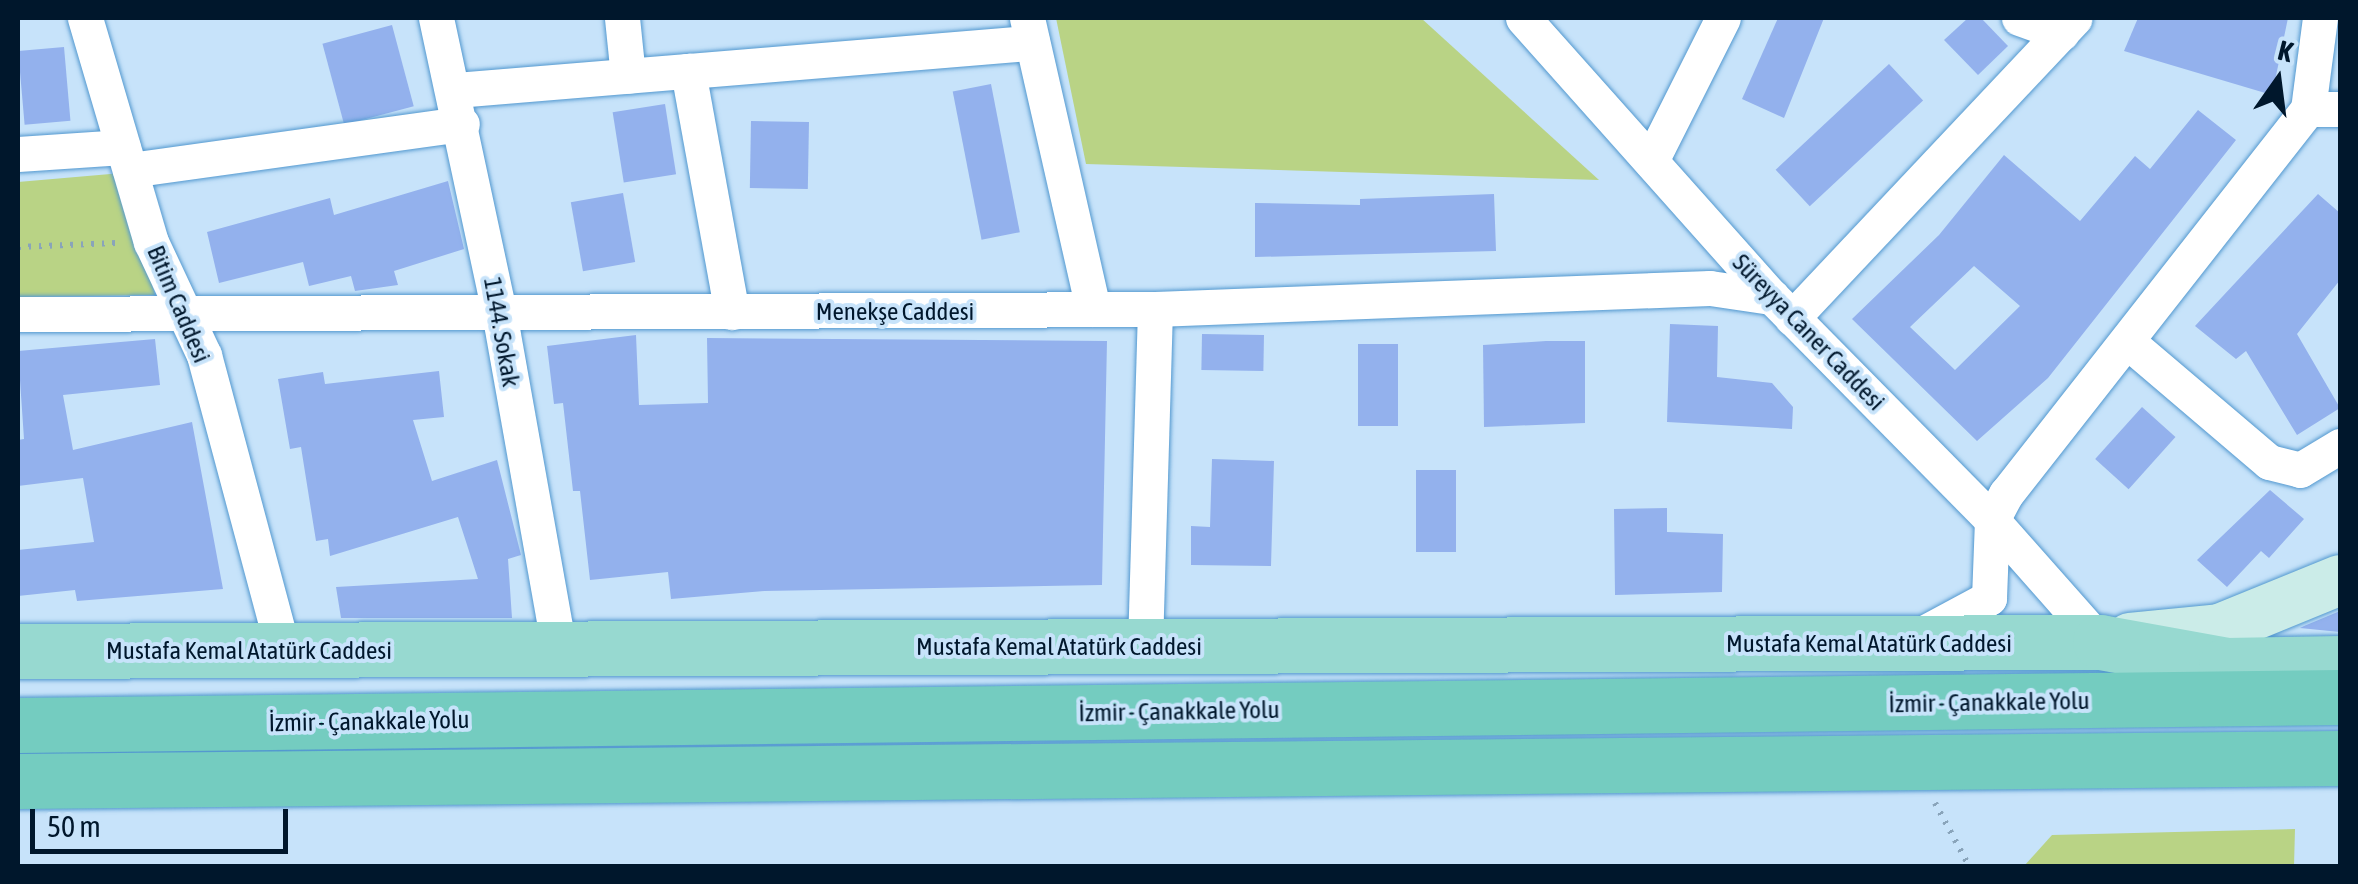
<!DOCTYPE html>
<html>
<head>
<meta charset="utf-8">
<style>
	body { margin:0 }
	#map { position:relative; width:2358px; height:884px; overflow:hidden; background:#c7e3fa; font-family:"Asap Condensed",sans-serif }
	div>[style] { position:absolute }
	.green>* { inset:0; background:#b9d385 }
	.building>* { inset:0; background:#93b1ed; transform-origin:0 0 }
	.path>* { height:6px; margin-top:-3px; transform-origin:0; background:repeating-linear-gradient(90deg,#89a4ba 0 2.5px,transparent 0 10.5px) }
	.roads { filter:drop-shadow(0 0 2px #5298cf) drop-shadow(0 0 2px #5298cf) }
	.minor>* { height:35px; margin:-17.5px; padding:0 17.5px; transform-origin:17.5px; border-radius:17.5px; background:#fff }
	.secondary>* { height:50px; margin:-25px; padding:0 25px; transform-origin:25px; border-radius:25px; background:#cbece8 }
	.primary>* { height:55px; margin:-27.5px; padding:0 27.5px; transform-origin:27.5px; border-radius:27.5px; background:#97d9d0 }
	.trunk>* { height:55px; margin:-27.5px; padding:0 27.5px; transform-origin:27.5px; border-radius:27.5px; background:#74ccc0 }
	span { translate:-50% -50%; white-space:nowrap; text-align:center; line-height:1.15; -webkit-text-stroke:8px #c7e3fa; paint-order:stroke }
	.street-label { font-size:25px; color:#00172c }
	.frame { position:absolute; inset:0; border:20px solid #00172c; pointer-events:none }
	.north { position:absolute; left:2228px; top:30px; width:100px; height:100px; -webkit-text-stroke:8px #c7e3fa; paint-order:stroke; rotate:14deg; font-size:28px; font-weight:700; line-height:40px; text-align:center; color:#00172c }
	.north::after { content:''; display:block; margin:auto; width:35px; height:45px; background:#00172c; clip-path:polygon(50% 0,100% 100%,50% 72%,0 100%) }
	.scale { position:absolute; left:30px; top:809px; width:258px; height:45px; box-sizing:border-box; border:5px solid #00172c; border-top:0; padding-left:12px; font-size:30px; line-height:35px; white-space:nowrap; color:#00172c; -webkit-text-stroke:8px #c7e3fa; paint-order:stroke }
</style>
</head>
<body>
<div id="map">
	<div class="green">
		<i style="clip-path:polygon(1056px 18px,1421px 18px,1599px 180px,1086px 164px)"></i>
		<i style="clip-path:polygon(122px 173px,155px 295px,18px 297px,18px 182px)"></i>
		<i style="clip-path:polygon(2295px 829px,2294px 866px,2024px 866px,2052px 835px)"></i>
	</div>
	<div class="building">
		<i style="clip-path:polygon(1778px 18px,1824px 18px,1784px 118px,1742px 99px)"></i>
		<i style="clip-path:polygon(1968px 18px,1981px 18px,2008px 46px,1978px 75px,1944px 40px)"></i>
		<i style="clip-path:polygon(2138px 18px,2288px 18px,2272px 95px,2124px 51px)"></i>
		<i style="left:392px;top:25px;width:84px;height:72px;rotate:75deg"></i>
		<i style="left:64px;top:47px;width:74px;height:46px;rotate:85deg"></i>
		<i style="left:1889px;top:64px;width:50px;height:155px;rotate:47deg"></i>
		<i style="left:991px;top:84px;width:151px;height:39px;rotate:79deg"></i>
		<i style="left:665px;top:104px;width:71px;height:53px;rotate:81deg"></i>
		<i style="clip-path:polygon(evenodd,2198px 110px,2236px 140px,2048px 378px,1977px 441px,1852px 319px,1939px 235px,2004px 155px,2080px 221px,2135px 156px,2150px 169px,2198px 110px,1974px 266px,2020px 306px,1955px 370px,1910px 327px,1974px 266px)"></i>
		<i style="left:751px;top:121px;width:58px;height:67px;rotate:1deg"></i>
		<i style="clip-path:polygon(448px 181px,464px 249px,394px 271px,398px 285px,355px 291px,351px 276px,309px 286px,303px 262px,219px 283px,207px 232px,330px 198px,334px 215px)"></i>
		<i style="left:623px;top:193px;width:70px;height:53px;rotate:80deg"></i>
		<i style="clip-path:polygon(1494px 194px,1496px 251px,1255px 257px,1255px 203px,1360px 205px,1360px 199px)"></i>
		<i style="clip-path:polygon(2318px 194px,2340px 213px,2340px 280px,2297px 334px,2340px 408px,2297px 435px,2246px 351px,2236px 359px,2195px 326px)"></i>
		<i style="clip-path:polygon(1670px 324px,1718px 326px,1717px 377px,1772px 383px,1793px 407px,1792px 429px,1667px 422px)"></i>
		<i style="left:1202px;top:334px;width:62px;height:36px;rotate:1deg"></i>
		<i style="clip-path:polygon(636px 335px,639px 405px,708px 403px,707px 338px,1107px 341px,1102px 585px,764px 591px,671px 599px,668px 572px,590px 580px,580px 491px,573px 491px,563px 403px,554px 404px,547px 346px)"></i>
		<i style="clip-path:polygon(155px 339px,160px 385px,63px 395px,73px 450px,192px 422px,223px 589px,77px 601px,75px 590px,18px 596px,18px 550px,94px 542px,83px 478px,18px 486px,18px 440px,24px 439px,18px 351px)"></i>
		<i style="clip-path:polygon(1546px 341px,1585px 341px,1585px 423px,1484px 427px,1483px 345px)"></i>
		<i style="left:1358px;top:344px;width:40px;height:82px"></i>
		<i style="clip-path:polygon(439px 371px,444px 417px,413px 420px,432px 481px,497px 460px,521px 555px,508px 559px,512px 618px,341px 618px,336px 587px,478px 579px,458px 517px,330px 556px,328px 539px,316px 541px,301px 447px,290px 449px,278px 379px,323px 372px,325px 384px)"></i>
		<i style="left:2142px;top:407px;width:45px;height:70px;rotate:42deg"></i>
		<i style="clip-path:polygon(1212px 459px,1274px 461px,1271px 566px,1191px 565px,1191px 526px,1210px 527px)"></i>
		<i style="left:1416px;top:470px;width:40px;height:82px"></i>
		<i style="clip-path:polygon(2270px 490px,2304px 519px,2269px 558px,2261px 551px,2227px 587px,2197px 560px)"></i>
		<i style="clip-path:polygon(1667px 508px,1667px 532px,1723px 534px,1722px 592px,1615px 595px,1614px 509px)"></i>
		<i style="clip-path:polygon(2340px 611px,2340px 632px,2300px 628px,2304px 626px)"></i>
	</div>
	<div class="path">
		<i style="left:18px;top:247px;width:98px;rotate:-2.3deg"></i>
		<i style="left:1935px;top:803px;width:72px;rotate:61.6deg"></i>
	</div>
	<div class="roads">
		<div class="minor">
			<i style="left:85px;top:18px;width:234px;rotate:73.6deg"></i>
			<i style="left:151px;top:242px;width:125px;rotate:64.9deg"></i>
			<i style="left:204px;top:355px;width:305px;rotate:75deg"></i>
			<i style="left:436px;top:18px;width:301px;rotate:77.9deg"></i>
			<i style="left:499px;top:312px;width:342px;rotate:79.9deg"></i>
			<i style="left:622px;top:18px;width:58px;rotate:84.1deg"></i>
			<i style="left:1027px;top:18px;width:298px;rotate:77.2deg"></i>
			<i style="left:1523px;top:18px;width:374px;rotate:48.3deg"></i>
			<i style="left:1772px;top:297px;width:313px;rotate:45.4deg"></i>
			<i style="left:1992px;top:520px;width:163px;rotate:48.5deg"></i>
			<i style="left:2019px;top:18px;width:45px;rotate:19.7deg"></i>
			<i style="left:688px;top:71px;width:345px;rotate:-4.7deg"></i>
			<i style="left:455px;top:90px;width:234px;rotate:-4.7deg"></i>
			<i style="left:688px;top:71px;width:245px;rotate:79.7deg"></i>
			<i style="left:2308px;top:109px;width:92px;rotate:-82.5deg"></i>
			<i style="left:18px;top:154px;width:105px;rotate:-3.8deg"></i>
			<i style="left:1651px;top:161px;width:160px;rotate:-63.3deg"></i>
			<i style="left:130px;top:170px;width:335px;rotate:-7.9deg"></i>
			<i style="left:18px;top:314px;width:1137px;rotate:-0.25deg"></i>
			<i style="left:1155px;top:309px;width:555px;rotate:-2.17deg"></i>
			<i style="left:1710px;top:288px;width:63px;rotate:8.3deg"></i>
			<i style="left:1792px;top:318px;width:412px;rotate:-46.7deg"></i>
			<i style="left:2128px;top:342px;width:185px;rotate:40.4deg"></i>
			<i style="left:2269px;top:462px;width:32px;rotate:14deg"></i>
			<i style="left:2300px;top:470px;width:47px;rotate:-31deg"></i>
			<i style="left:1924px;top:633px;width:74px;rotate:-28.3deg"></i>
			<i style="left:1989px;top:598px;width:78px;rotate:-87.8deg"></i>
			<i style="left:1992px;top:520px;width:30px;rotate:-62deg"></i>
			<i style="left:2006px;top:494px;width:489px;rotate:-51.9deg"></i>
			<i style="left:2308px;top:109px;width:32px"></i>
			<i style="left:1145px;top:646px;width:337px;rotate:-88.3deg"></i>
		</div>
		<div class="secondary">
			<i style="left:2130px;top:638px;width:90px;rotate:-5.7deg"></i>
			<i style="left:2220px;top:629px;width:130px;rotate:-22.2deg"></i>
		</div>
		<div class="primary">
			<i style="left:18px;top:651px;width:2082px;rotate:-0.25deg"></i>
			<i style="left:2100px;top:642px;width:128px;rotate:10.3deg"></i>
			<i style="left:2226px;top:665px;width:114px;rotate:-1deg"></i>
		</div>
		<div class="trunk">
			<i style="left:18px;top:725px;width:2322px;rotate:-0.69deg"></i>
			<i style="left:18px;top:781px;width:2322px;rotate:-0.57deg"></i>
		</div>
	</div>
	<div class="street-label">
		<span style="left:179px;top:304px;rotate:67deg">Bitim Caddesi</span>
		<span style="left:895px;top:311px">Menekşe Caddesi</span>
		<span style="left:502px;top:332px;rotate:80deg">1144. Sokak</span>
		<span style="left:1809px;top:332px;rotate:46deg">Süreyya Caner Caddesi</span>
		<span style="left:1869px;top:643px">Mustafa Kemal Atatürk Caddesi</span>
		<span style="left:1059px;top:646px">Mustafa Kemal Atatürk Caddesi</span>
		<span style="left:249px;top:650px">Mustafa Kemal Atatürk Caddesi</span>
		<span style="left:1989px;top:702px;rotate:-1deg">İzmir - Çanakkale Yolu</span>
		<span style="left:1179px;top:711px;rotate:-1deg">İzmir - Çanakkale Yolu</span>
		<span style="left:369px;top:721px;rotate:-1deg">İzmir - Çanakkale Yolu</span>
	</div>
	<div class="frame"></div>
	<div class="north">K</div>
	<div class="scale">50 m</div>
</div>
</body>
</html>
